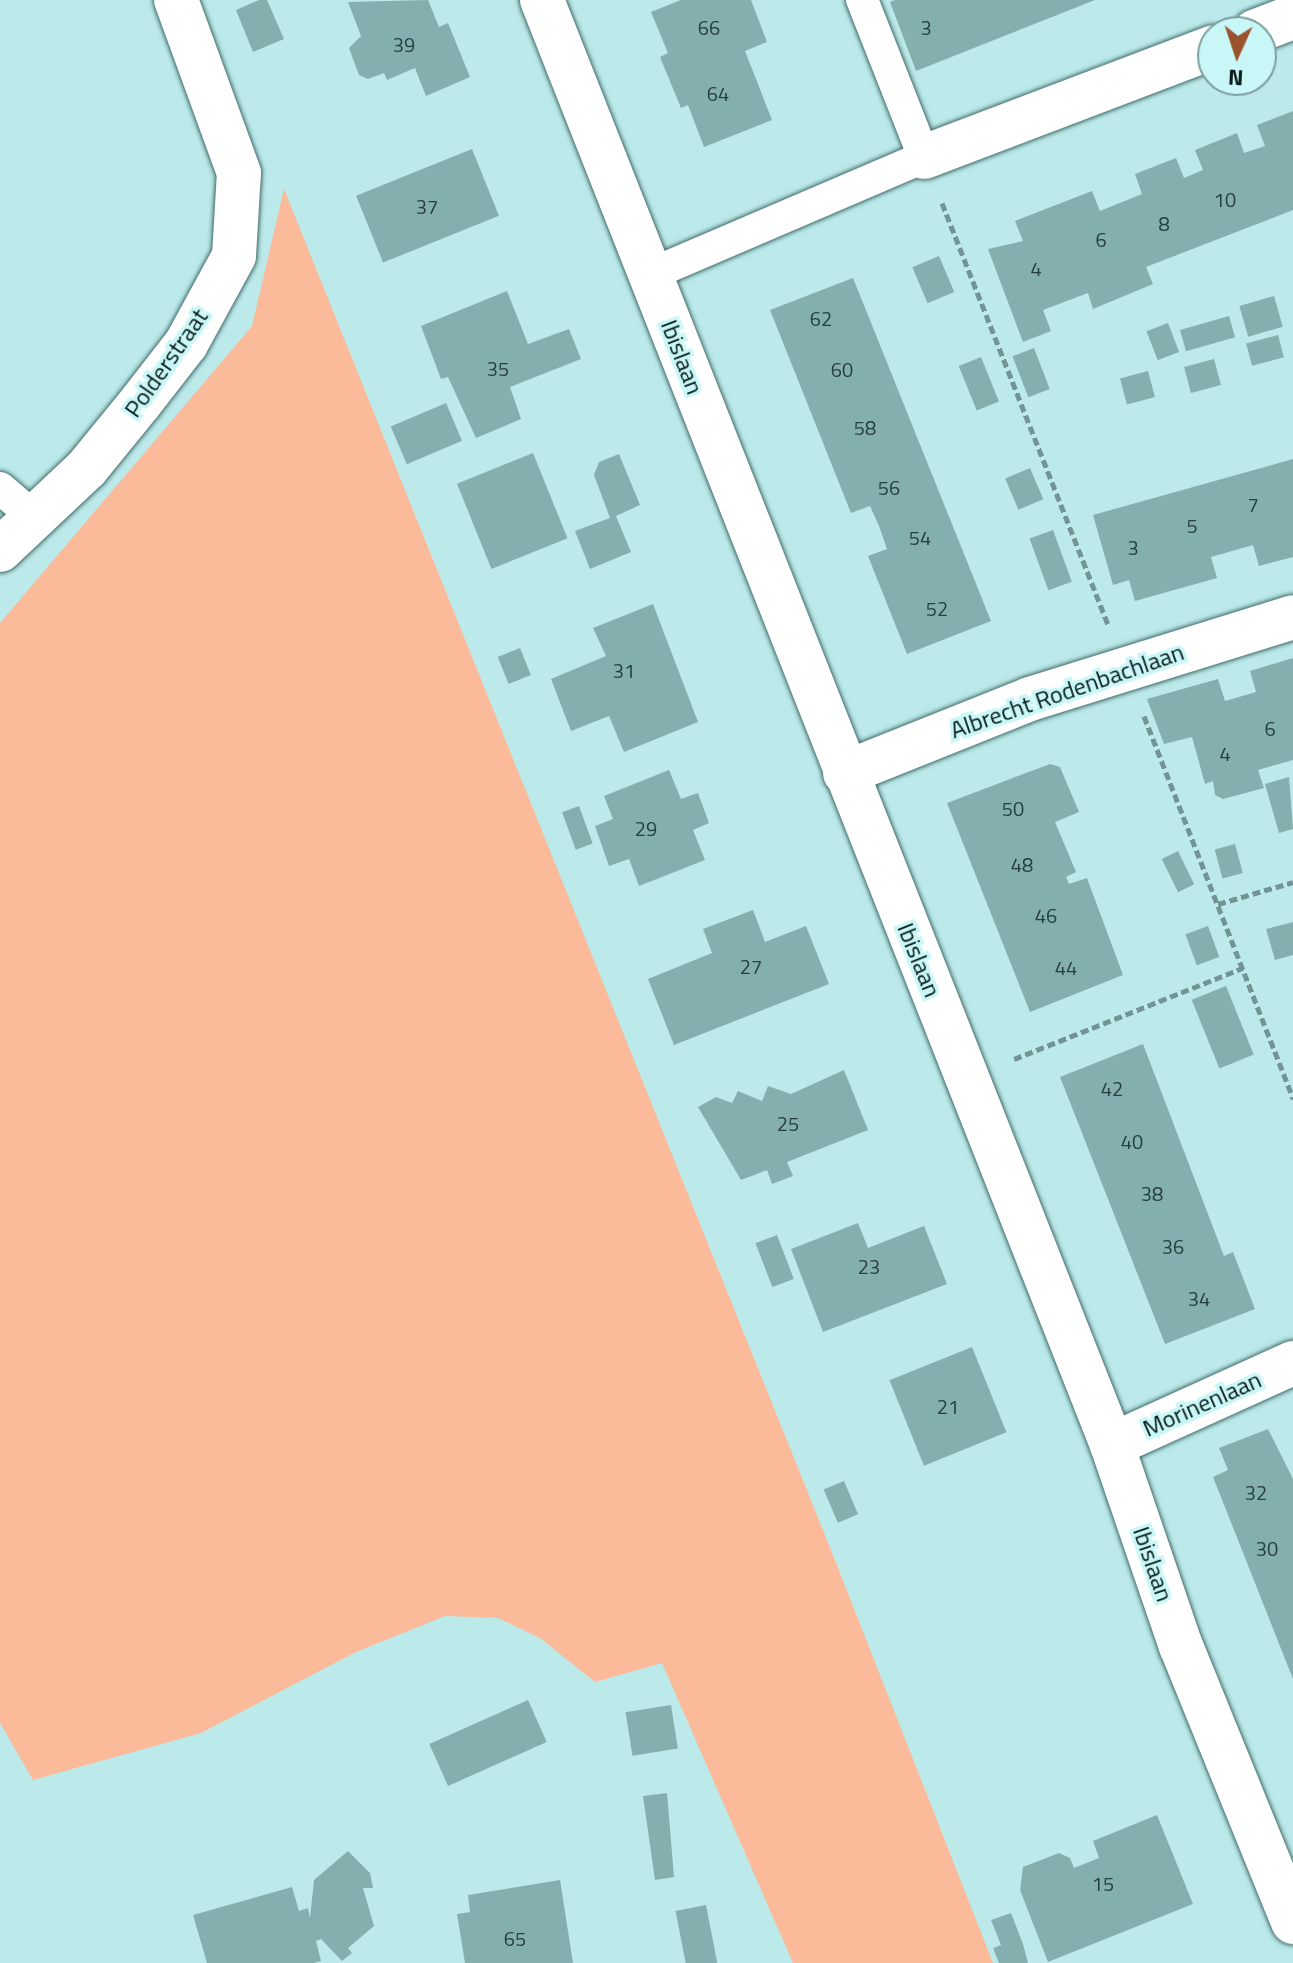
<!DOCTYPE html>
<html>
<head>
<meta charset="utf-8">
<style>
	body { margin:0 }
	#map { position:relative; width:1293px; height:1963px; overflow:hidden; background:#bce9e9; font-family:"Titillium Web",sans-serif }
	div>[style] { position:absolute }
	.green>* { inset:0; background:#fbbb9b }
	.building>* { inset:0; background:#84afaf; transform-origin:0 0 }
	.path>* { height:5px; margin-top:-2.5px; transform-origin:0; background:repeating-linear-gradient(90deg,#729494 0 8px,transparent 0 12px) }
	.roads { filter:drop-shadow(0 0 2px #416b6b) drop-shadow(0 0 2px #416b6b) }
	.lane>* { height:32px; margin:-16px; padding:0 16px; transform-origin:16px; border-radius:16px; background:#fff }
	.street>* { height:44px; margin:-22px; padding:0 22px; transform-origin:22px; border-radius:22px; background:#fff }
	.secondary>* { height:44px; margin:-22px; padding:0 22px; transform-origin:22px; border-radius:22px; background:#fff }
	span { translate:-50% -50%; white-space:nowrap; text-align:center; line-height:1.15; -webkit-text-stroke:7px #c9f6f6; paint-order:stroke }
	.number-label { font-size:20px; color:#263e3e }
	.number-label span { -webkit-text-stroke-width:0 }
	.street-label { font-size:24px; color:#071818 }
	.north { position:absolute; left:1197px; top:16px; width:80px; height:80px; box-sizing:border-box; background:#c9f6f6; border:2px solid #7b9d9d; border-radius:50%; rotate:183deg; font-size:22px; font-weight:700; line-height:32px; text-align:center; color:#071818 }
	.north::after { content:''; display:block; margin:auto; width:28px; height:36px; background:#9a532c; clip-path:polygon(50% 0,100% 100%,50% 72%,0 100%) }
</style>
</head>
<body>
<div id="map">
	<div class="green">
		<i style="clip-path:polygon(284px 189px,829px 1545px,993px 1963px,793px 1963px,662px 1663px,595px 1682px,540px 1638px,498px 1618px,445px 1616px,356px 1652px,201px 1733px,33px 1780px,0 1723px,0 623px,252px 326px)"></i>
	</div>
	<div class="building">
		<i style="clip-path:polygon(259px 0,267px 0,284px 39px,253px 52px,236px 10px)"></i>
		<i style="clip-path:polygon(428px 0,439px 27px,448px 23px,470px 77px,426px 96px,415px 68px,387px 80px,384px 73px,368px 79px,359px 75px,349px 48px,361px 36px,348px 2px)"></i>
		<i style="clip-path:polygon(681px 0,751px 0,767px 42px,745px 51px,772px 120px,704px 147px,688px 105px,681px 108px,660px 57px,668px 53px,651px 12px)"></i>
		<i style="clip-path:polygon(895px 0,1095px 0,916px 71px,890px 2px)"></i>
		<i style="clip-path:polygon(1293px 111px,1293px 210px,1146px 267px,1153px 284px,1093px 309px,1088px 293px,1043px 310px,1051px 331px,1023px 342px,988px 249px,1023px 241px,1015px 221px,1092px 191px,1100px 211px,1142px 194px,1135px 174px,1176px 158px,1184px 178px,1203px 170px,1195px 150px,1237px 133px,1244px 153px,1265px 146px,1257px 125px)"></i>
		<i style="left:472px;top:149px;width:72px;height:125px;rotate:68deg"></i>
		<i style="left:939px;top:256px;width:39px;height:29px;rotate:67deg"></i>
		<i style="clip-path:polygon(853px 278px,991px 621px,907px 654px,868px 556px,887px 549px,879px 526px,870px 506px,851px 513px,770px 310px)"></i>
		<i style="clip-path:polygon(507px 291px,528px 344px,569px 329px,581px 359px,510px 387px,521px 419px,476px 438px,448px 377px,441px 379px,421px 326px)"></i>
		<i style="left:1274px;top:296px;width:32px;height:36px;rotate:74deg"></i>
		<i style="left:1229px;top:316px;width:22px;height:51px;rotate:74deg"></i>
		<i style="left:1168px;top:323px;width:31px;height:23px;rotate:69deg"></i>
		<i style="left:1278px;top:335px;width:23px;height:33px;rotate:75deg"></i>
		<i style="left:1034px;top:348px;width:44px;height:23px;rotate:69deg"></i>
		<i style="left:981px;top:357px;width:48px;height:24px;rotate:68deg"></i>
		<i style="left:1214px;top:359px;width:27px;height:31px;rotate:75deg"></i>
		<i style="left:1148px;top:371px;width:27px;height:29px;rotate:75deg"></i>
		<i style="left:446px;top:403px;width:41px;height:60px;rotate:67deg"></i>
		<i style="left:533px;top:453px;width:92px;height:82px;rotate:68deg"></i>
		<i style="clip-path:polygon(619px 454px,640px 505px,616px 516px,631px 552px,590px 569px,575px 531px,610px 518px,594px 475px,599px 462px)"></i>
		<i style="clip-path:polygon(1293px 459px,1293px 557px,1259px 566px,1253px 545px,1211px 557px,1217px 578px,1135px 601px,1129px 580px,1113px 585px,1093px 515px)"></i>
		<i style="left:1030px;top:468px;width:34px;height:27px;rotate:67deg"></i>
		<i style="left:1053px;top:530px;width:55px;height:25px;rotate:70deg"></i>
		<i style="clip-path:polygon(653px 604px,698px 722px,624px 752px,609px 716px,571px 731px,551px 679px,606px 656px,593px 628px)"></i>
		<i style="left:520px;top:648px;width:29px;height:24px;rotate:68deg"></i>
		<i style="clip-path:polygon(1293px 658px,1293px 760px,1258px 770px,1264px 788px,1223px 799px,1215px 795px,1213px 781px,1205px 784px,1192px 737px,1164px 744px,1147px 699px,1218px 679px,1225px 701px,1256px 692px,1250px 671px)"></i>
		<i style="clip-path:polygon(1050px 764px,1060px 767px,1079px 812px,1055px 822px,1076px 872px,1066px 877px,1069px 884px,1087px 878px,1123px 975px,1030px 1012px,947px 803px)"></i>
		<i style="clip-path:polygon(669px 770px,681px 799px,698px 793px,709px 823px,693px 830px,705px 860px,639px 886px,629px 859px,609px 866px,595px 826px,613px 819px,604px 796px)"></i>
		<i style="clip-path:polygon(1289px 777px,1293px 829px,1279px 833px,1265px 784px)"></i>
		<i style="left:579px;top:806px;width:40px;height:18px;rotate:70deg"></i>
		<i style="left:1235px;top:844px;width:30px;height:21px;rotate:75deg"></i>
		<i style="left:1178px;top:851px;width:37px;height:18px;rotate:64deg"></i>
		<i style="clip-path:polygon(753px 910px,765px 942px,806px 926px,829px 984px,674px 1045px,648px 979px,712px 953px,703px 929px)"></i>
		<i style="clip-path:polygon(1293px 922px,1293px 955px,1275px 960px,1266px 929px)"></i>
		<i style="left:1208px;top:926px;width:33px;height:24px;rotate:70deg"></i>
		<i style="left:1226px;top:986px;width:74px;height:37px;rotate:68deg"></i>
		<i style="clip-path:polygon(1143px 1044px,1224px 1256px,1233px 1252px,1255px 1309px,1165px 1344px,1060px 1077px)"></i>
		<i style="clip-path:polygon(844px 1070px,868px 1130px,787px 1162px,793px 1176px,772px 1184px,767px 1170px,741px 1180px,698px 1107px,716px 1097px,732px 1103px,738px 1091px,762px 1101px,768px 1086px,791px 1094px)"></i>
		<i style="clip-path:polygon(858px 1223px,868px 1248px,924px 1226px,947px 1284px,823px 1332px,791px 1249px)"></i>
		<i style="left:777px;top:1235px;width:47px;height:23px;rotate:69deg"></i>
		<i style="left:972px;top:1347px;width:92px;height:89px;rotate:68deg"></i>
		<i style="clip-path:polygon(1268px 1429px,1293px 1479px,1293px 1679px,1213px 1477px,1228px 1470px,1219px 1448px)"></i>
		<i style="left:844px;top:1481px;width:36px;height:22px;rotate:67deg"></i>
		<i style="left:528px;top:1700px;width:46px;height:108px;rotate:66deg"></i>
		<i style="left:671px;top:1705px;width:44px;height:46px;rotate:81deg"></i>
		<i style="clip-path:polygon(667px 1793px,674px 1877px,655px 1880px,643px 1796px)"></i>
		<i style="clip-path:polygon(1157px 1815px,1193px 1904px,1048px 1962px,1020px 1890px,1023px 1867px,1059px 1853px,1070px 1858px,1074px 1868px,1099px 1858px,1093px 1841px)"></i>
		<i style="clip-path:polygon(348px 1851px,370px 1873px,373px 1888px,363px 1888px,374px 1926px,348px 1948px,352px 1953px,342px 1961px,321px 1939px,316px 1941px,321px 1961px,314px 1963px,207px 1963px,193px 1915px,292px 1887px,299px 1911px,308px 1908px,310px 1918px,314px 1880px)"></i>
		<i style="clip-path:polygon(560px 1880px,573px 1963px,465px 1963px,457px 1914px,470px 1912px,468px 1895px)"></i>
		<i style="left:706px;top:1905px;width:59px;height:31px;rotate:79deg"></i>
		<i style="clip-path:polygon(1011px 1913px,1023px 1944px,1028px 1963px,999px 1963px,993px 1948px,1001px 1945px,991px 1920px)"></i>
	</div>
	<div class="path">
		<i style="left:942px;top:203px;width:453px;rotate:68.5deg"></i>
		<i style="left:1144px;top:716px;width:411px;rotate:68.7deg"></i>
		<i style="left:1218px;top:904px;width:78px;rotate:-16.3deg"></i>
		<i style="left:1014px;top:1059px;width:246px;rotate:-21.7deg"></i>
	</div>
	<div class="roads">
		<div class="lane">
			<i style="left:649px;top:275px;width:299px;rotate:-23.2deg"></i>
			<i style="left:924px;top:157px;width:169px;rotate:-111.5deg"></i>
			<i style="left:0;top:488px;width:45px;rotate:40.5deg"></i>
		</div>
		<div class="street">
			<i style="left:542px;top:0;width:1553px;rotate:68.47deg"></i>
			<i style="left:1112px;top:1445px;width:213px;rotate:71.1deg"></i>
			<i style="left:1181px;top:1646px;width:298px;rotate:67.9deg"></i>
			<i style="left:1254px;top:32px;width:42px;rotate:-21deg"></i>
			<i style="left:924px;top:157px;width:309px;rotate:-20.8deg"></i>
			<i style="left:845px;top:773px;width:199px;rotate:-21.8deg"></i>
			<i style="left:1030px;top:699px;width:275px;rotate:-17.3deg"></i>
			<i style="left:1112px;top:1445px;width:199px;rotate:-24.4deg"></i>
		</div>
		<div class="secondary">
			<i style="left:0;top:550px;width:120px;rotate:-43.3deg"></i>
			<i style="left:87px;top:468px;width:84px;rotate:-50.8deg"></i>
			<i style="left:140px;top:403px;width:75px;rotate:-52.1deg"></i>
			<i style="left:186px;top:344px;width:100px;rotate:-61.4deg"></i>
			<i style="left:234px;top:256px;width:83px;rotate:-86.6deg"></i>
			<i style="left:239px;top:173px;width:184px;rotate:-110deg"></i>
		</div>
	</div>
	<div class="number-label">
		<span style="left:709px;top:27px">66</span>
		<span style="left:926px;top:27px">3</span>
		<span style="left:404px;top:44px">39</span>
		<span style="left:718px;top:93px">64</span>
		<span style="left:1225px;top:199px">10</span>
		<span style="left:427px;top:206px">37</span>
		<span style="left:1164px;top:223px">8</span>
		<span style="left:1101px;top:239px">6</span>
		<span style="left:1036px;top:268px">4</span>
		<span style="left:821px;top:318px">62</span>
		<span style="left:498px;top:368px">35</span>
		<span style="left:842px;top:369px">60</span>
		<span style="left:865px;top:427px">58</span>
		<span style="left:889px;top:487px">56</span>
		<span style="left:1253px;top:504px">7</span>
		<span style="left:1192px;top:525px">5</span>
		<span style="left:920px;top:537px">54</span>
		<span style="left:1133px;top:547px">3</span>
		<span style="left:937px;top:608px">52</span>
		<span style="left:624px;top:670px">31</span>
		<span style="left:1270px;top:728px">6</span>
		<span style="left:1225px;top:753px">4</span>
		<span style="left:1013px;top:808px">50</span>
		<span style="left:646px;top:828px">29</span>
		<span style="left:1022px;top:864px">48</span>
		<span style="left:1046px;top:915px">46</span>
		<span style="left:751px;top:966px">27</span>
		<span style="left:1066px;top:967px">44</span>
		<span style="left:1112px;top:1088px">42</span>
		<span style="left:788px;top:1123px">25</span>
		<span style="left:1132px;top:1141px">40</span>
		<span style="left:1152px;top:1193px">38</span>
		<span style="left:1173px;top:1246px">36</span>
		<span style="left:869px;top:1266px">23</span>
		<span style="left:1199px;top:1298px">34</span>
		<span style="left:948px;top:1406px">21</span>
		<span style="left:1256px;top:1492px">32</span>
		<span style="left:1267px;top:1548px">30</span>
		<span style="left:1103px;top:1883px">15</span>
		<span style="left:515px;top:1938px">65</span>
	</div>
	<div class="street-label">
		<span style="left:682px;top:357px;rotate:69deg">Ibislaan</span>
		<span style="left:166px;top:363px;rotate:-55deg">Polderstraat</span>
		<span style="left:1067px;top:691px;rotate:-19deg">Albrecht Rodenbachlaan</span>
		<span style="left:919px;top:960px;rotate:68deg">Ibislaan</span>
		<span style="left:1202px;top:1404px;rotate:-24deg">Morinenlaan</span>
		<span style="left:1153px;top:1564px;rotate:71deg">Ibislaan</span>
	</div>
	<div class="north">N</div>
</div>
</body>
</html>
